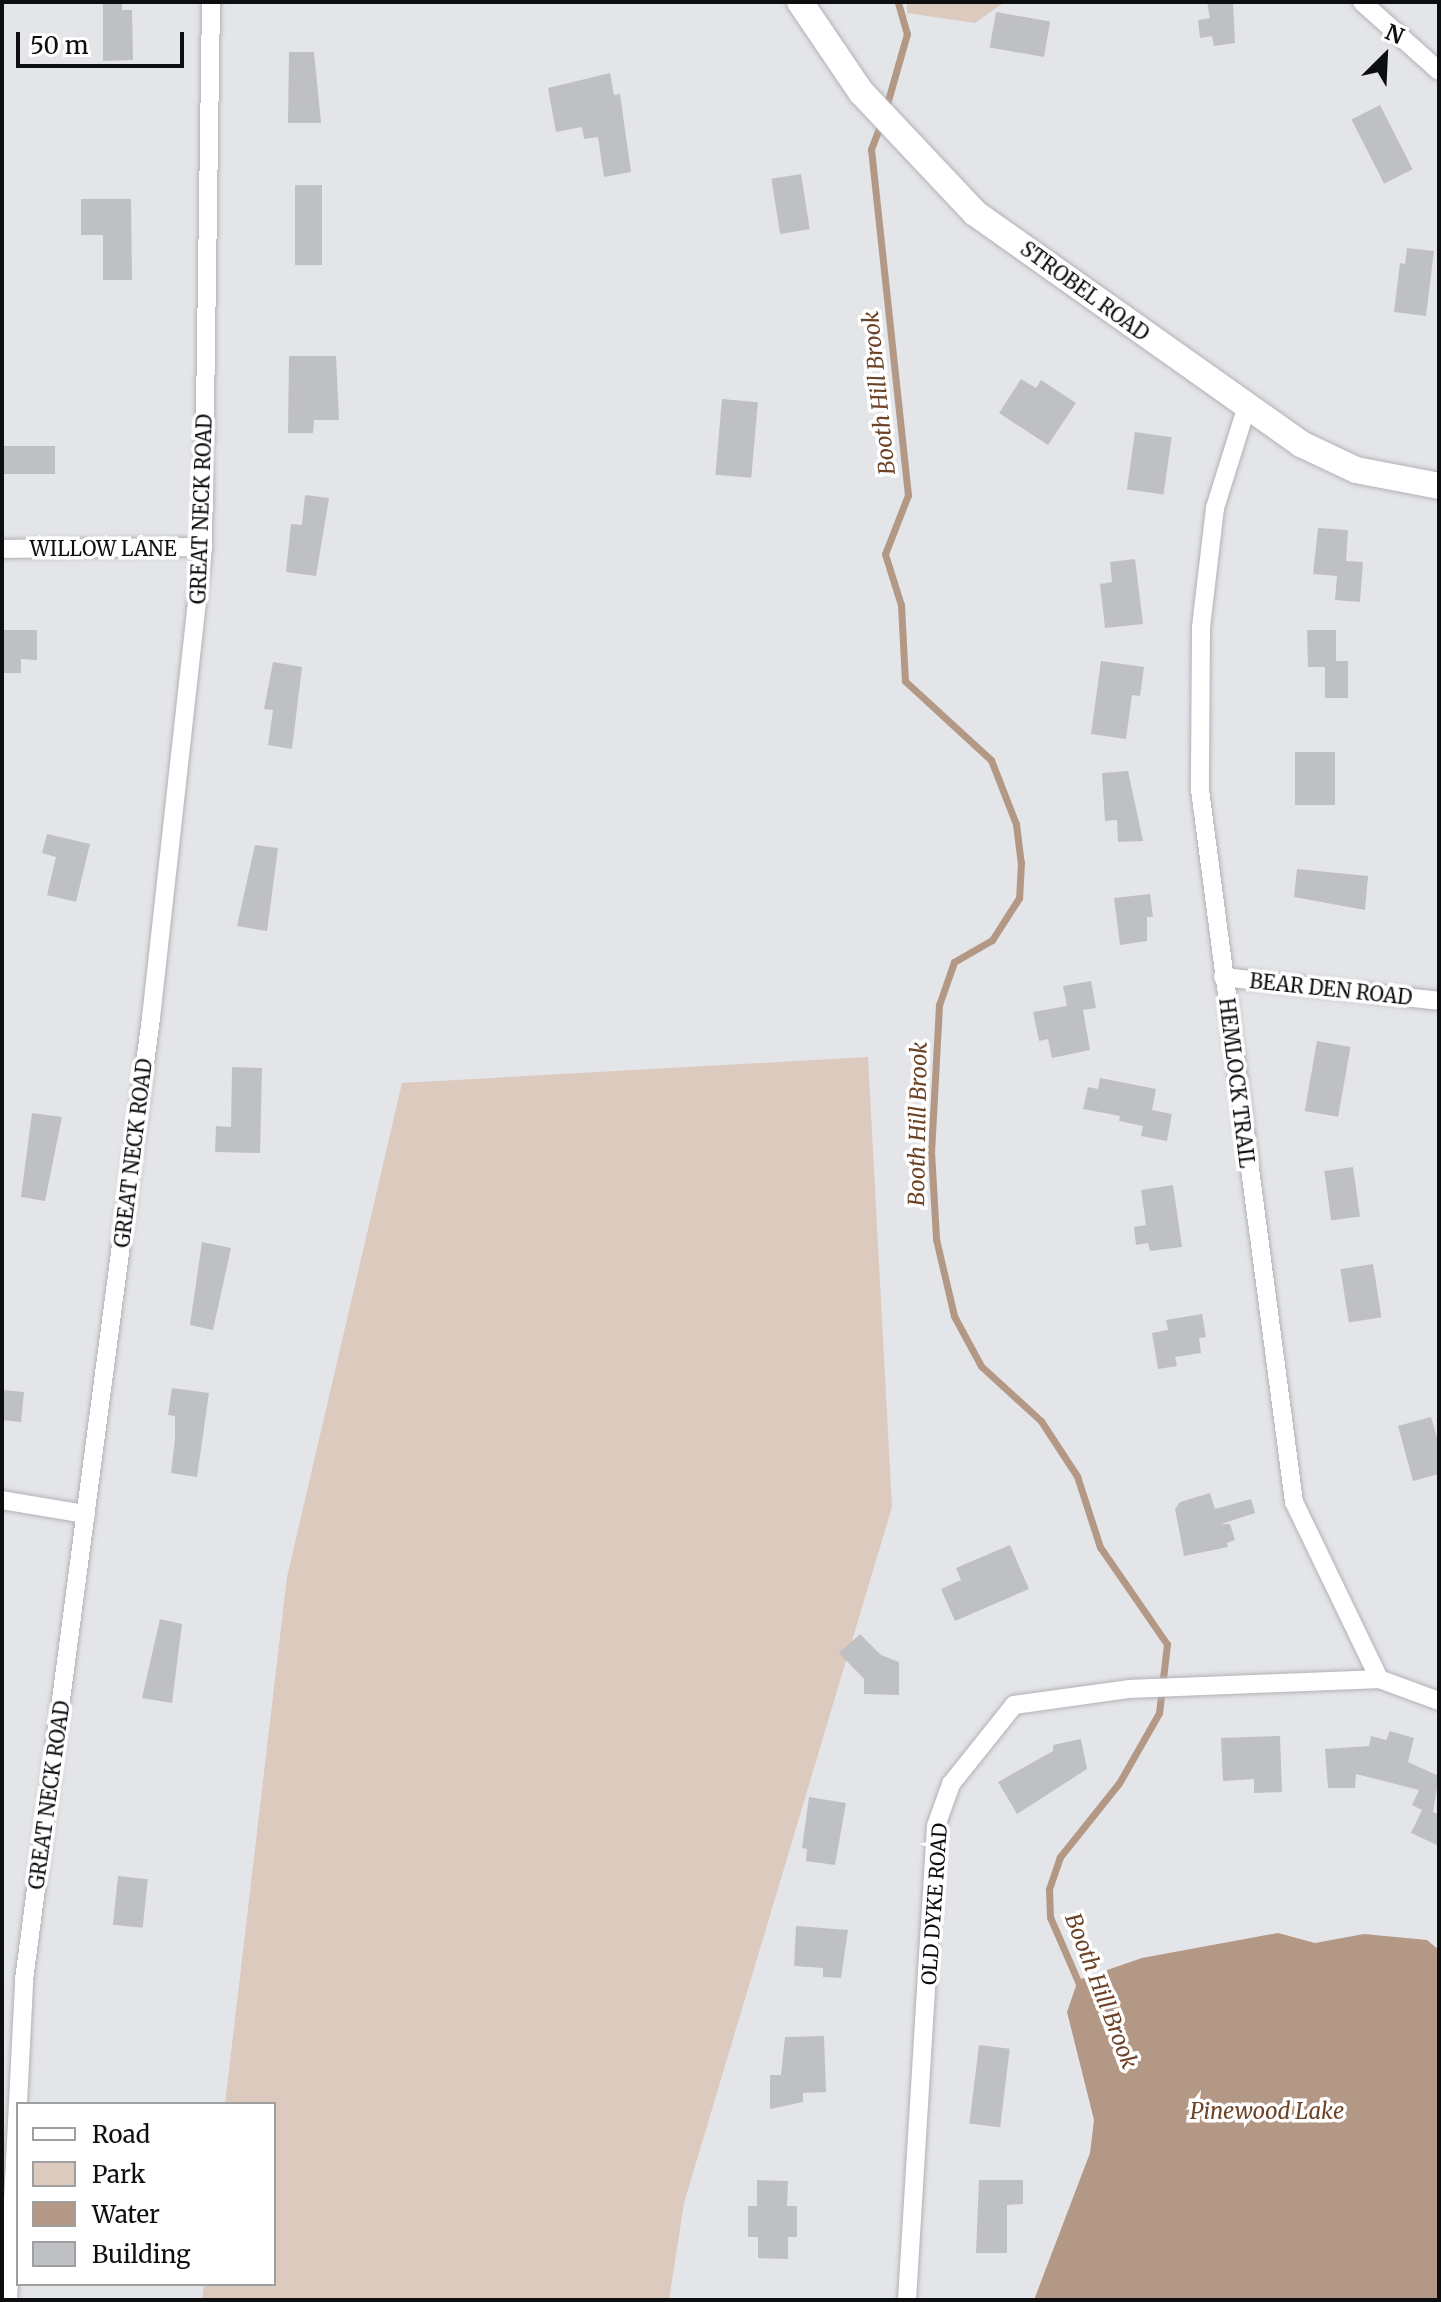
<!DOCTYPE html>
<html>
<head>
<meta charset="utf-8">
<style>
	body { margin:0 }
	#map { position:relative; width:1441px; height:2302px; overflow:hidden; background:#e4e5e9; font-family:Merriweather,serif }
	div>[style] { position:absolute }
	.green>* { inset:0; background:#dccabf }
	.water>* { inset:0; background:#b49886 }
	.stream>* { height:7px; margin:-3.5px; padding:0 3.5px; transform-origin:3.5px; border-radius:3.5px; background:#b49886 }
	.building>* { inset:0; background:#bfc0c4; transform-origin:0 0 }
	.roads { filter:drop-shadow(0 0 2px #b1b2b6) drop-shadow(0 0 2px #b1b2b6) }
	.street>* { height:18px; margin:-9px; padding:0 9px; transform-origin:9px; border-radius:9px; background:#fff }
	.secondary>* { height:26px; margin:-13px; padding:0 13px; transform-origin:13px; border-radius:13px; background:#fff }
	span { translate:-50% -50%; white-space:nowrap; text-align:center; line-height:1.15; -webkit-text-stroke:7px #fff; paint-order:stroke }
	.street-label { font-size:20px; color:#0d0e0f }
	.water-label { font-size:22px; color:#6d4327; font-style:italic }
	.frame { position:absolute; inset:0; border:4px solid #0d0e0f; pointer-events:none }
	.legend { position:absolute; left:16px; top:2102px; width:260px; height:184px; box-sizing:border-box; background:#fff; border:2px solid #9e9f9f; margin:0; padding:10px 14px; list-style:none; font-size:24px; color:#0d0e0f }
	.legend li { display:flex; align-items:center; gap:16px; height:40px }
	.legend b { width:40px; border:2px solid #9e9f9f }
	.north { position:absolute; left:1345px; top:16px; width:80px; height:80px; -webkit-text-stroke:6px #fff; paint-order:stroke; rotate:24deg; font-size:22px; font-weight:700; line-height:32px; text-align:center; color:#0d0e0f }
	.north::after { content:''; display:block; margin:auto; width:28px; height:36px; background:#0d0e0f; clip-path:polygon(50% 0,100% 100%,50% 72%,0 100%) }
	.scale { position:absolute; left:16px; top:32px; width:168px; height:36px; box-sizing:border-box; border:4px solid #0d0e0f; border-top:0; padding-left:10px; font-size:24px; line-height:28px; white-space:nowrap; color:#0d0e0f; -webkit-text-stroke:6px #fff; paint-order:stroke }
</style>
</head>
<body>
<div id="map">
	<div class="green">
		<i style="clip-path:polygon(907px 2px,1005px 2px,975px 23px,907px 13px)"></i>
		<i style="clip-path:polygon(868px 1057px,892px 1507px,684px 2203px,669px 2300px,202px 2300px,204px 2284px,274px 2284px,274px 2104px,225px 2104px,287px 1577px,402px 1083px)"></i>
	</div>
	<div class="water">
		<i style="clip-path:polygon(1278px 1933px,1315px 1943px,1364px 1934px,1427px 1940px,1439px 1950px,1439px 2300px,1034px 2300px,1090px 2153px,1094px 2120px,1067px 2012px,1078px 1980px,1142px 1958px)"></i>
	</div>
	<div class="stream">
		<i style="left:885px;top:111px;width:80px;rotate:-74.1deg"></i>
		<i style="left:907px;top:34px;width:33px;rotate:-106deg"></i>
		<i style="left:881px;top:123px;width:28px;rotate:111deg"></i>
		<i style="left:871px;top:149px;width:348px;rotate:83.9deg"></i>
		<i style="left:908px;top:495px;width:63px;rotate:111.3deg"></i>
		<i style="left:885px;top:554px;width:53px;rotate:72.6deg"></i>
		<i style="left:901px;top:605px;width:76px;rotate:87deg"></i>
		<i style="left:905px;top:681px;width:117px;rotate:42.6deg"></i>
		<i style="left:991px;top:760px;width:69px;rotate:68.7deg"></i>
		<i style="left:1016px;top:824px;width:38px;rotate:83deg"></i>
		<i style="left:1021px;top:862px;width:36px;rotate:93deg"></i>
		<i style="left:1019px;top:898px;width:50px;rotate:122.7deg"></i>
		<i style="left:992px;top:940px;width:44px;rotate:149.9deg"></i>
		<i style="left:954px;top:962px;width:46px;rotate:109.2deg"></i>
		<i style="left:939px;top:1005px;width:146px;rotate:93.1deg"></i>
		<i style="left:931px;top:1151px;width:88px;rotate:86.7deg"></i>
		<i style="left:936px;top:1239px;width:79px;rotate:76.8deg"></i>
		<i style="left:954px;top:1316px;width:57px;rotate:61.6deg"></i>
		<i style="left:981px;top:1366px;width:81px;rotate:42.5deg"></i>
		<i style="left:1041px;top:1421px;width:66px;rotate:56.8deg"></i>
		<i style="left:1077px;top:1476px;width:75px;rotate:72.1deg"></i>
		<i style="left:1100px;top:1547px;width:118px;rotate:55.4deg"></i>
		<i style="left:1167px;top:1644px;width:69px;rotate:96.6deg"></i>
		<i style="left:1159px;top:1713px;width:81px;rotate:119.7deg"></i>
		<i style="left:1119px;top:1783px;width:95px;rotate:128.6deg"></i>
		<i style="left:1060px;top:1857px;width:34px;rotate:109deg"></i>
		<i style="left:1049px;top:1889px;width:28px;rotate:88deg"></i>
		<i style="left:1050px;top:1917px;width:75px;rotate:66.5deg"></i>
	</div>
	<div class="building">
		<i style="clip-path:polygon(103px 2px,122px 2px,122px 10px,132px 10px,133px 60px,103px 61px)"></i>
		<i style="clip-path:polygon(1207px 2px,1233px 2px,1235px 43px,1214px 46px,1212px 36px,1200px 38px,1198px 20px,1210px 18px)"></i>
		<i style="left:996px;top:12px;width:55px;height:36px;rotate:10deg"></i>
		<i style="clip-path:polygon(289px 52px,314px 52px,321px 123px,288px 123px)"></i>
		<i style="clip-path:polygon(610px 73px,614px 95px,620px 94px,631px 172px,604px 177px,598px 137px,584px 139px,582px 127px,556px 132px,548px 88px)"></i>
		<i style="left:1380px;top:105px;width:72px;height:32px;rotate:63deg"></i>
		<i style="left:801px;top:174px;width:56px;height:30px;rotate:81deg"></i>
		<i style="left:295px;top:185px;width:27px;height:80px"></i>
		<i style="clip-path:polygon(81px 199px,131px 199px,132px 280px,103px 280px,103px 235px,81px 235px)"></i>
		<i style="clip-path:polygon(1407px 248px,1434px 251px,1426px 316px,1394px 312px,1400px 263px,1405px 264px)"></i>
		<i style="clip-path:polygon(289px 356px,336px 356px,339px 420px,314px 420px,313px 433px,288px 433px)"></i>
		<i style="clip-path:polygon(1021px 379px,1036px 388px,1041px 380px,1076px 403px,1048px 445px,999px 413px)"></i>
		<i style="left:722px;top:399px;width:36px;height:76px;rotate:5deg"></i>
		<i style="left:1135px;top:432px;width:37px;height:58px;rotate:8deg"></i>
		<i style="left:2px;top:446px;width:53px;height:28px"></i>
		<i style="clip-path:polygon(305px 495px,329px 498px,316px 576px,286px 572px,291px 524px,302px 525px)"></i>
		<i style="clip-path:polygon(1318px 528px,1348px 530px,1346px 561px,1363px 562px,1360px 602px,1335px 600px,1337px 576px,1313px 574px)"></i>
		<i style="clip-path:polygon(1135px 559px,1143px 624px,1105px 628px,1100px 584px,1112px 582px,1110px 562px)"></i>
		<i style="clip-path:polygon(2px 630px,37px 630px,37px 660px,21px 659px,21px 673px,4px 673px)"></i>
		<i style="clip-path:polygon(1307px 630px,1336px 630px,1336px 661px,1348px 661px,1348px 698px,1325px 698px,1325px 667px,1308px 667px)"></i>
		<i style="clip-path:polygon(1101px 661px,1144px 667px,1140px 696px,1132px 695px,1126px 739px,1091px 734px)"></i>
		<i style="clip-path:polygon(273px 662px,302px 667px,292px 749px,268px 745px,273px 710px,264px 709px)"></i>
		<i style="left:1295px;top:752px;width:40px;height:53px"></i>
		<i style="clip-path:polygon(1128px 771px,1143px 841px,1118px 842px,1117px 820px,1105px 821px,1102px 773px)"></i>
		<i style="clip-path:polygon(47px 834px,90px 844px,76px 902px,47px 895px,56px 857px,42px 853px)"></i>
		<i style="clip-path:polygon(255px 845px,278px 848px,267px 931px,237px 926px)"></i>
		<i style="clip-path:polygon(1297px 869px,1368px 876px,1365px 910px,1294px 897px)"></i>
		<i style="clip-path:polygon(1150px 894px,1153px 917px,1147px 917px,1147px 941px,1120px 945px,1114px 898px)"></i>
		<i style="clip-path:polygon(1091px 981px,1096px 1008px,1083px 1010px,1090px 1050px,1052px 1058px,1048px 1039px,1039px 1041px,1033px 1012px,1067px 1006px,1063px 986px)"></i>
		<i style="left:1317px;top:1041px;width:34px;height:71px;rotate:10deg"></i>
		<i style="clip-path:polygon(232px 1067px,262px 1068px,260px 1153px,215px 1152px,216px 1126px,231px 1127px)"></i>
		<i style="clip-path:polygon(1100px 1078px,1156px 1089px,1152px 1110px,1172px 1114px,1167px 1141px,1141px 1136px,1143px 1126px,1119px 1121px,1120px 1116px,1083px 1109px,1088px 1087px,1098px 1089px)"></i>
		<i style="clip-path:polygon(32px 1113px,62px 1117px,45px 1201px,21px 1197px)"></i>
		<i style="left:1353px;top:1167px;width:50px;height:29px;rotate:82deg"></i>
		<i style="clip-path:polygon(1173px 1185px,1182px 1247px,1150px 1251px,1148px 1243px,1136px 1245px,1134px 1227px,1146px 1225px,1141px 1190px)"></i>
		<i style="clip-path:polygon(202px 1242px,231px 1248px,213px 1330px,190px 1325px)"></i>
		<i style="left:1373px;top:1264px;width:54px;height:33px;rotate:81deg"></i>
		<i style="clip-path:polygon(1202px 1314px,1206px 1337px,1199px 1338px,1201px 1353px,1175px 1357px,1177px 1366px,1158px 1369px,1152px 1333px,1168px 1330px,1166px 1320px)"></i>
		<i style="clip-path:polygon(172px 1388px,209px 1393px,197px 1477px,171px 1473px,175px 1439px,175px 1416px,168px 1415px)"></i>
		<i style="clip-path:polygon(2px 1390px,24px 1392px,21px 1422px,2px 1420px)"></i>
		<i style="clip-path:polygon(1431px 1417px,1439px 1444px,1439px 1474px,1413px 1481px,1398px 1426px)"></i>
		<i style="clip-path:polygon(1210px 1493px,1215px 1509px,1251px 1499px,1255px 1513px,1221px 1524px,1230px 1524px,1235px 1540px,1227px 1543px,1228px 1547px,1184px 1556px,1175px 1509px,1180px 1502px)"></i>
		<i style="clip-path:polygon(1010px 1545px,1029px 1589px,955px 1621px,941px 1589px,961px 1580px,956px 1568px)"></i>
		<i style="clip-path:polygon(160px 1619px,182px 1624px,172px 1703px,142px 1698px)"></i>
		<i style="clip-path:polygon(860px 1634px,881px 1655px,899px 1662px,899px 1695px,864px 1694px,864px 1679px,839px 1653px)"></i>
		<i style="clip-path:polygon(1390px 1731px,1414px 1738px,1408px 1762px,1439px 1776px,1433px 1812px,1439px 1815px,1439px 1846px,1411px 1833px,1422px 1810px,1412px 1805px,1419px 1790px,1356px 1774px,1355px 1788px,1328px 1788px,1325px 1749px,1369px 1746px,1371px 1736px,1386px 1740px)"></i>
		<i style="clip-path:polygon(1280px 1736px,1282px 1792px,1254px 1793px,1254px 1779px,1223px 1781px,1221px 1738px)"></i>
		<i style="clip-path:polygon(1081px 1739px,1087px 1769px,1017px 1814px,998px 1782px,1053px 1751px,1053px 1745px)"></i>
		<i style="clip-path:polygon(809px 1797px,846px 1803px,835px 1865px,806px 1861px,807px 1849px,802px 1848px)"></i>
		<i style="left:118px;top:1876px;width:30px;height:49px;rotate:6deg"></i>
		<i style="clip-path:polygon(796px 1926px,848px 1930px,841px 1978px,823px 1977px,823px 1968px,794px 1966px)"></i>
		<i style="clip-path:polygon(824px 2036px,826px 2092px,803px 2093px,803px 2102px,770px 2109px,770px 2075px,781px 2075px,785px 2037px)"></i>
		<i style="left:979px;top:2045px;width:31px;height:79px;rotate:7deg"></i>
		<i style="clip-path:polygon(757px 2180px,788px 2181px,787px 2206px,797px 2206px,797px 2237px,788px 2237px,788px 2259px,758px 2258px,758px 2237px,748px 2237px,748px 2206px,757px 2206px)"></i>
		<i style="clip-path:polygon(979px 2180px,1023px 2180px,1023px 2204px,1007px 2205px,1007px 2253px,976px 2253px)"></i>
	</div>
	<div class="roads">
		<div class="street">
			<i style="left:1362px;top:2px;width:103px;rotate:41.9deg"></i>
			<i style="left:1246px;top:409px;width:104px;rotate:107.4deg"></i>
			<i style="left:1215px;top:508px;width:121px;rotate:96.7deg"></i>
			<i style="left:1201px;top:628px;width:162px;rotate:90.4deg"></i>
			<i style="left:1200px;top:790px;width:718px;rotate:82.48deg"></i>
			<i style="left:1294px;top:1502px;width:196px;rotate:64.3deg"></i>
			<i style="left:1379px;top:1679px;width:64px;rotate:20.1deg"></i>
			<i style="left:2px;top:549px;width:201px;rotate:-0.6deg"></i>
			<i style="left:1223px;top:977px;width:217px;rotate:6.3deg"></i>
			<i style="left:2px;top:1500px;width:85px;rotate:9.5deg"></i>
			<i style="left:8px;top:2300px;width:320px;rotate:-87.1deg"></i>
			<i style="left:24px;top:1980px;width:970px;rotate:-82.48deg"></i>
			<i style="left:151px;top:1018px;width:474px;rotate:-83.7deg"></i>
			<i style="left:203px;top:547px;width:545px;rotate:-89.16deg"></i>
			<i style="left:907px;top:2300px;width:475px;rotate:-86.5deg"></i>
			<i style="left:936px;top:1826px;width:45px;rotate:-70.3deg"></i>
			<i style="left:951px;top:1784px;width:101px;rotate:-51.4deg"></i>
			<i style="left:1014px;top:1705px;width:117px;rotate:-7.9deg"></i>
			<i style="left:1130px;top:1689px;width:249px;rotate:-2.3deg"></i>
		</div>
		<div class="secondary">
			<i style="left:800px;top:2px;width:109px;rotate:55.9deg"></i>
			<i style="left:861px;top:92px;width:166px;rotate:46.7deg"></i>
			<i style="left:975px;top:213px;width:400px;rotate:35.3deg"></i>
			<i style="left:1301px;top:444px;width:61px;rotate:25.3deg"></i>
			<i style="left:1356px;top:470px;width:85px;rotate:10.9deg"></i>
		</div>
	</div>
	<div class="street-label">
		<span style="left:1085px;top:291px;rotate:36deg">STROBEL ROAD</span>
		<span style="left:201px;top:509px;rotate:-88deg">GREAT NECK ROAD</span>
		<span style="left:103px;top:548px">WILLOW LANE</span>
		<span style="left:1331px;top:989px;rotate:6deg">BEAR DEN ROAD</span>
		<span style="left:1237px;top:1083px;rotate:83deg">HEMLOCK TRAIL</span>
		<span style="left:133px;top:1153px;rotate:-83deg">GREAT NECK ROAD</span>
		<span style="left:49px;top:1795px;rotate:-82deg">GREAT NECK ROAD</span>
		<span style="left:934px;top:1904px;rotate:-86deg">OLD DYKE ROAD</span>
	</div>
	<div class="water-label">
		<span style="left:879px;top:393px;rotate:-96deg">Booth Hill Brook</span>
		<span style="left:918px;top:1124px;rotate:-89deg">Booth Hill Brook</span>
		<span style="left:1101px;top:1991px;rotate:69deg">Booth Hill Brook</span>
		<span style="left:1267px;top:2112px">Pinewood Lake</span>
	</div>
	<div class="frame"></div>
	<ul class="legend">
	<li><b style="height:10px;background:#fff"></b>Road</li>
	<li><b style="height:22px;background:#dccabf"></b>Park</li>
	<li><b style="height:22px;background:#b49886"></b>Water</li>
	<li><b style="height:22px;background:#bfc0c4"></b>Building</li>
	</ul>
	<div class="north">N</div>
	<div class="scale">50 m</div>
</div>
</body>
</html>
